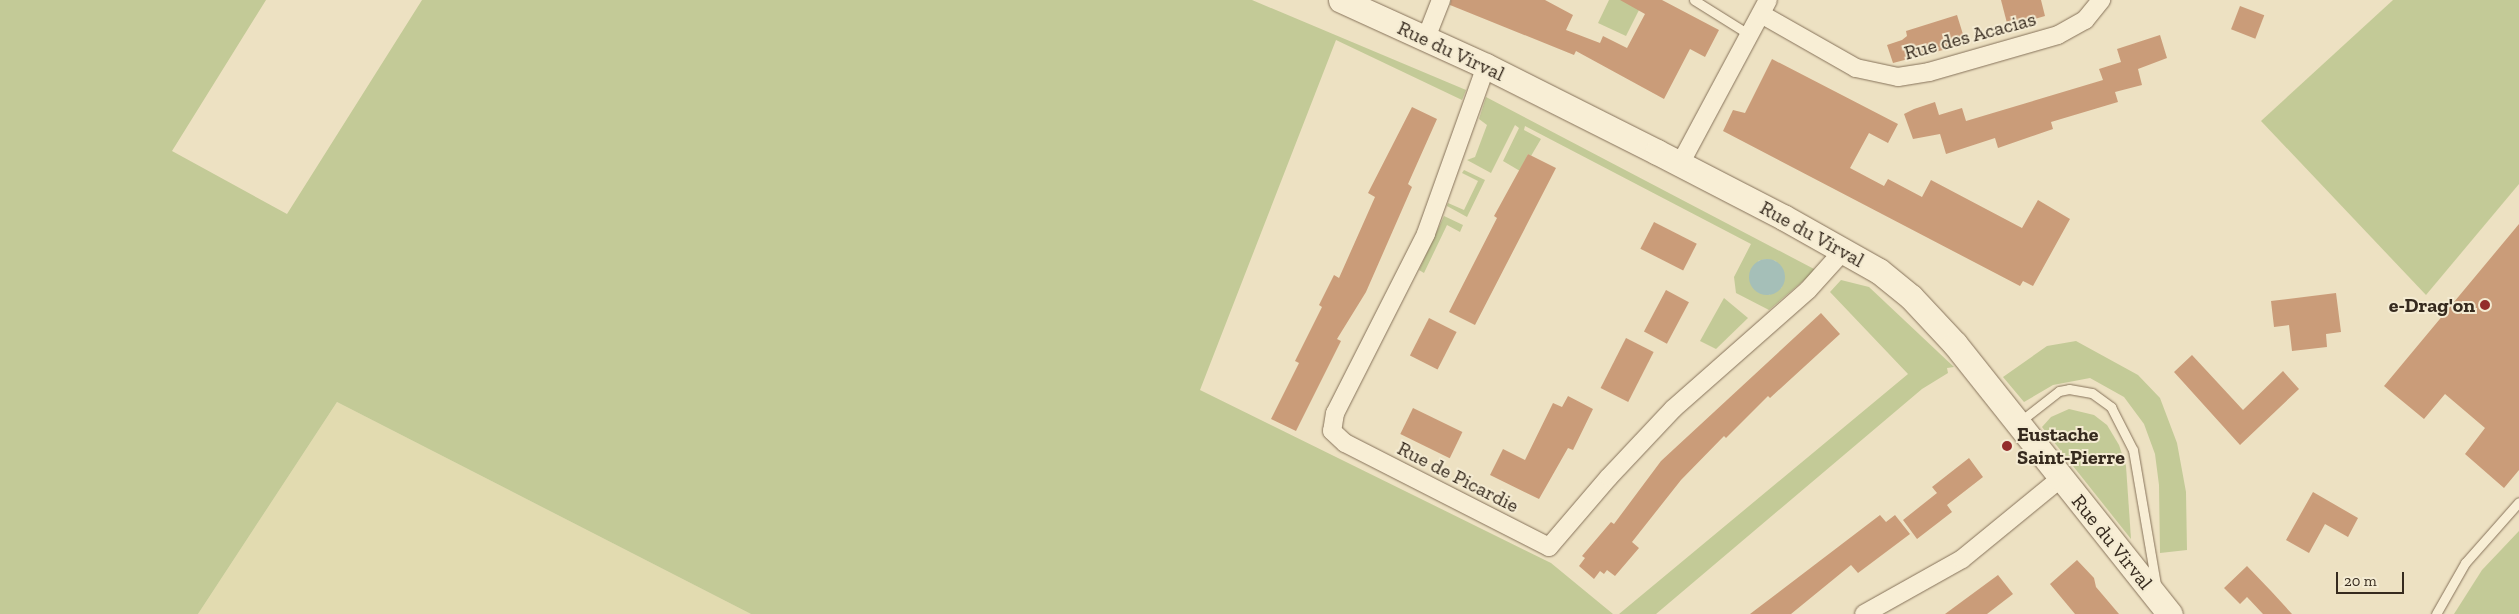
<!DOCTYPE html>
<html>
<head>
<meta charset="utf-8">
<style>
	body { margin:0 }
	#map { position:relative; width:2519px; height:614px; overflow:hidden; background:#ede1c2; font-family:"Zilla Slab",serif }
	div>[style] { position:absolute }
	.farmland>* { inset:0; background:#e2dbb0 }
	.green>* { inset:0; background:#c3ca97 }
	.water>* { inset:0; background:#a5bfb8 }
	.round { border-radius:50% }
	.building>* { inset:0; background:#ca9c79; transform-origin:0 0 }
	.roads { filter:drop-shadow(0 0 1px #86725a) drop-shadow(0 0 1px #86725a) }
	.lane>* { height:9px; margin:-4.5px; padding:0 4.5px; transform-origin:4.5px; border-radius:4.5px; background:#f8eed5 }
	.street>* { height:18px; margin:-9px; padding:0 9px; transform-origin:9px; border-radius:9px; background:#f8eed5 }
	.secondary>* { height:25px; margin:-12.5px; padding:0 12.5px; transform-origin:12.5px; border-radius:12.5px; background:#f8eed5 }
	.dots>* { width:14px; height:14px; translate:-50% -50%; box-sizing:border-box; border:2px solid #f4ebd2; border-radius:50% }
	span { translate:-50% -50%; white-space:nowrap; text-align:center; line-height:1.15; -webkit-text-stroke:4px #f4ebd2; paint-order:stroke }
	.street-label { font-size:20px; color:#362a1e }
	.poi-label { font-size:20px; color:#362a1e; font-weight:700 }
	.right { translate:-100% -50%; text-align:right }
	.left { translate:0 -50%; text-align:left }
	.scale { position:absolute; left:2336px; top:572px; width:68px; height:22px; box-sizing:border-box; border:2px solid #362a1e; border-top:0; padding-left:6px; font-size:15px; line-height:18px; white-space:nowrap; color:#362a1e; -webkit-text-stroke:4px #f4ebd2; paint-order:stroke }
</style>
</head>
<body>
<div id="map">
	<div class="farmland">
		<i style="clip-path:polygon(337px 402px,751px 614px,198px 614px)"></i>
	</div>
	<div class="green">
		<i style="clip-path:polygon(0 0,266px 0,172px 151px,287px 214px,422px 0,1252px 0,1466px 90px,1462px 100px,1336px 40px,1200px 390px,1551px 563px,1613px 614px,751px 614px,337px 402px,198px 614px,0 614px)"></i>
		<i style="clip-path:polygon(1609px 0,1644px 0,1626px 36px,1598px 23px)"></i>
		<i style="clip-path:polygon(2393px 0,2519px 0,2519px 184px,2426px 295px,2261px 121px)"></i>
		<i style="clip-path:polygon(evenodd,1486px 97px,1816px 270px,1769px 310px,1736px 293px,1734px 277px,1751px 244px,1525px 126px,1524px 130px,1541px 139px,1531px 156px,1528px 154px,1520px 171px,1503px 161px,1519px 128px,1515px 125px,1491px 173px,1467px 160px,1475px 157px,1487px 125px,1479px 119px,1486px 97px,1766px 259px,1776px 261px,1782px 287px,1769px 295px,1758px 261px,1766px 259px)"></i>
		<i style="clip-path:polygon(1464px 170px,1485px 180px,1467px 217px,1447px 206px,1448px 203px,1464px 210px,1478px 181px,1462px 173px)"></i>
		<i style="clip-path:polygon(1444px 216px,1463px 225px,1460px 232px,1447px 225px,1424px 273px,1419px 270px)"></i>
		<i style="clip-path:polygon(1841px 280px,1869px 287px,1954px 367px,1947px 368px,1948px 373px,1922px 389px,1656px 614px,1619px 614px,1908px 374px,1830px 292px)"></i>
		<i style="clip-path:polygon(1724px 298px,1748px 318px,1716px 349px,1700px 341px)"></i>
		<i style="clip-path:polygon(2076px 341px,2138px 375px,2160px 398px,2177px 443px,2186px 492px,2187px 550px,2160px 553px,2159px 485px,2155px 454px,2144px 424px,2124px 397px,2090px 378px,2053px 385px,2024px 402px,2003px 377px,2047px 346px)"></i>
		<i style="clip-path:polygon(2069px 409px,2094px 415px,2107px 425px,2119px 445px,2126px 466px,2131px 539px,2042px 427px,2051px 417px)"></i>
		<i style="clip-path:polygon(2519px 531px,2519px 614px,2454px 614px,2482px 570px)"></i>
	</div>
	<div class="water">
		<i class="round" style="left:1749px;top:259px;width:36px;height:36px"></i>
	</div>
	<div class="building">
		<i style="clip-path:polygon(1451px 0,1545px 0,1573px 15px,1566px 30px,1600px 43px,1603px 36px,1627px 48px,1645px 14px,1620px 0,1662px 0,1719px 30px,1705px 57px,1690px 49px,1664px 99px,1576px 51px,1574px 55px,1450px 5px)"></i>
		<i style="clip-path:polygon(2001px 0,2041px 0,2045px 16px,2008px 27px)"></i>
		<i style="left:2240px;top:6px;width:26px;height:25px;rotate:21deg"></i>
		<i style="clip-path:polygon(1957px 15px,1966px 44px,1893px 63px,1887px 45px,1902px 40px,1907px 36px,1906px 31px)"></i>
		<i style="clip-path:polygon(2160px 35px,2167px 58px,2138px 69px,2142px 85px,2115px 92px,2118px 102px,2051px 122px,2053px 129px,1998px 148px,1995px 138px,1946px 154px,1940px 134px,1913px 139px,1904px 114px,1914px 109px,1935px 102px,1939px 115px,1962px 108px,1966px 121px,2103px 80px,2099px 69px,2121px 62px,2117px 49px)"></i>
		<i style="clip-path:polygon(1772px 59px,1898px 124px,1888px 143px,1869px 133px,1850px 168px,1884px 186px,1888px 179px,1922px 197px,1931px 180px,2022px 228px,2038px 200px,2070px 219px,2033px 286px,2023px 281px,2020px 286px,1723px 131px,1733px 110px,1745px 113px)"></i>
		<i style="clip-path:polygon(1412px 107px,1437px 119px,1408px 184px,1412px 187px,1366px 292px,1337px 339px,1341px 341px,1296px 431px,1271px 419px,1299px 363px,1295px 361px,1322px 307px,1319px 305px,1334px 275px,1339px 278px,1375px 197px,1368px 193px)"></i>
		<i style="clip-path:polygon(1528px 154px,1556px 168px,1475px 325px,1449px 312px,1497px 218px,1494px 216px,1499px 207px)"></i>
		<i style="left:1654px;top:222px;width:48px;height:30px;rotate:27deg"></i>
		<i style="clip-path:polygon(2519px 224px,2519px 470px,2504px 488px,2465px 454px,2485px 428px,2445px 394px,2424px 419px,2384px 386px)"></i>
		<i style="left:1666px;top:290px;width:26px;height:47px;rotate:28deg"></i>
		<i style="clip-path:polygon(2336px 293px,2341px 332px,2326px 334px,2327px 347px,2292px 351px,2289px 325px,2274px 327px,2271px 301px)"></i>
		<i style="clip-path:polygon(1821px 313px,1840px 334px,1770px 398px,1768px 396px,1726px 438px,1724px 436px,1681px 480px,1632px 542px,1639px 548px,1615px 576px,1607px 570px,1604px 574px,1600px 571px,1594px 579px,1579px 566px,1585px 558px,1582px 556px,1611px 522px,1614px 524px,1661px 461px)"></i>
		<i style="left:1429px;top:318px;width:31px;height:42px;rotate:27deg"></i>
		<i style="left:1626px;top:338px;width:31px;height:56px;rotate:27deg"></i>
		<i style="clip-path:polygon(2192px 355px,2243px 410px,2283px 371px,2299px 389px,2240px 445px,2174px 372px)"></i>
		<i style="clip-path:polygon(1568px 396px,1593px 409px,1573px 450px,1568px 448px,1539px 499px,1490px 475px,1503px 449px,1525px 460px,1553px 403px,1562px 407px)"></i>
		<i style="left:1413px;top:408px;width:55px;height:29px;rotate:26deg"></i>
		<i style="clip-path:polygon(1969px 458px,1983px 477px,1947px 505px,1952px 512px,1917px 539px,1903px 520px,1937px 493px,1932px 487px)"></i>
		<i style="clip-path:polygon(2313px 492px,2358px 518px,2348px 537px,2325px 524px,2309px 553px,2286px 540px)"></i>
		<i style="clip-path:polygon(1880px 515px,1886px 522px,1895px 515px,1910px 534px,1858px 573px,1851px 565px,1791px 614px,1750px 614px)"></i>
		<i style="clip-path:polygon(2077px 560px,2094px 578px,2096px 587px,2119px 614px,2075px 614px,2050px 584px)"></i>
		<i style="clip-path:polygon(2247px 566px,2271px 591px,2292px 614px,2263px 614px,2247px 597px,2240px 604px,2224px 588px)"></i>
		<i style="clip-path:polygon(1998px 575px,2013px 594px,1987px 614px,1945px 614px)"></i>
	</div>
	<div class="roads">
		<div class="lane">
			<i style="left:1694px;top:0;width:66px;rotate:32deg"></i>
			<i style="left:2018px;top:423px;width:52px;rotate:-38deg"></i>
			<i style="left:2059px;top:391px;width:10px;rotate:-11deg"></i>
			<i style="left:2069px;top:389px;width:23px;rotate:10deg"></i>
			<i style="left:2092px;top:393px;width:24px;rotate:36deg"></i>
			<i style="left:2111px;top:407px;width:48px;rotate:62.9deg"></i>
			<i style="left:2133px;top:450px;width:137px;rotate:80.3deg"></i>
			<i style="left:2436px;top:614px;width:59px;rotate:-60.4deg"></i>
			<i style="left:2465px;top:563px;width:81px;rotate:-48.5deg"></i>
		</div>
		<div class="street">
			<i style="left:1761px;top:14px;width:109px;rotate:29.6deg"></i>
			<i style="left:1856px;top:68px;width:43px;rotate:12.1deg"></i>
			<i style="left:1898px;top:77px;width:31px;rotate:-9deg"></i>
			<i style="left:1929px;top:72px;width:134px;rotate:-16deg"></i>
			<i style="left:2058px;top:35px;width:31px;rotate:-29deg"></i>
			<i style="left:2085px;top:20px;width:26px;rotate:-51deg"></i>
			<i style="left:1426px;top:38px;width:41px;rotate:-68.5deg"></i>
			<i style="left:1486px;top:66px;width:178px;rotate:109.7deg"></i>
			<i style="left:1426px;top:234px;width:201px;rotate:116.9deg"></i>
			<i style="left:1335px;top:413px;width:18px;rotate:99deg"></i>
			<i style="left:1332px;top:431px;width:18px;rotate:43deg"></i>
			<i style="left:1345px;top:443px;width:229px;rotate:27deg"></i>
			<i style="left:1549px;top:547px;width:92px;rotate:-49.4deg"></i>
			<i style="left:1609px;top:477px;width:93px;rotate:-46.7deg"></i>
			<i style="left:1673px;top:409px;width:180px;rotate:-41.4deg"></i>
			<i style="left:1808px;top:290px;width:54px;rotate:-48deg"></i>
			<i style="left:1680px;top:164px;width:186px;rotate:-61.8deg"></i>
			<i style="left:1864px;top:614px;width:112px;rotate:-29.3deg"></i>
			<i style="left:1962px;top:559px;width:128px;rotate:-39.3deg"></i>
		</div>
		<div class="secondary">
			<i style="left:1341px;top:0;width:159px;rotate:24.5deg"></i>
			<i style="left:1486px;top:66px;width:191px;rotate:26.7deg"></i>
			<i style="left:1657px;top:152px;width:142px;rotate:27.3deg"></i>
			<i style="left:1783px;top:217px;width:110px;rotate:29.4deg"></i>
			<i style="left:1879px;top:271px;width:41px;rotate:39.1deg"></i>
			<i style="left:1911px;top:297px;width:64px;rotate:46.9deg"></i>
			<i style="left:1955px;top:344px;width:345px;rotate:51.5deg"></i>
		</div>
	</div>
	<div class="dots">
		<i style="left:2485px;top:305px;background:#942d2c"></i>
		<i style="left:2007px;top:446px;background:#942d2c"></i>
	</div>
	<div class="street-label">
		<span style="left:1970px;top:36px;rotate:-15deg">Rue des Acacias</span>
		<span style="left:1451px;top:51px;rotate:25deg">Rue du Virval</span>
		<span style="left:1812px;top:234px;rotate:29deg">Rue du Virval</span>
		<span style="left:1458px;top:477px;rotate:27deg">Rue de Picardie</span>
		<span style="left:2112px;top:542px;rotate:51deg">Rue du Virval</span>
	</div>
	<div class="poi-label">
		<span class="right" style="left:2475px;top:305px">e-Drag'on</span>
		<span class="left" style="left:2017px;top:446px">Eustache<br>Saint-Pierre</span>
	</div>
	<div class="scale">20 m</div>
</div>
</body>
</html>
